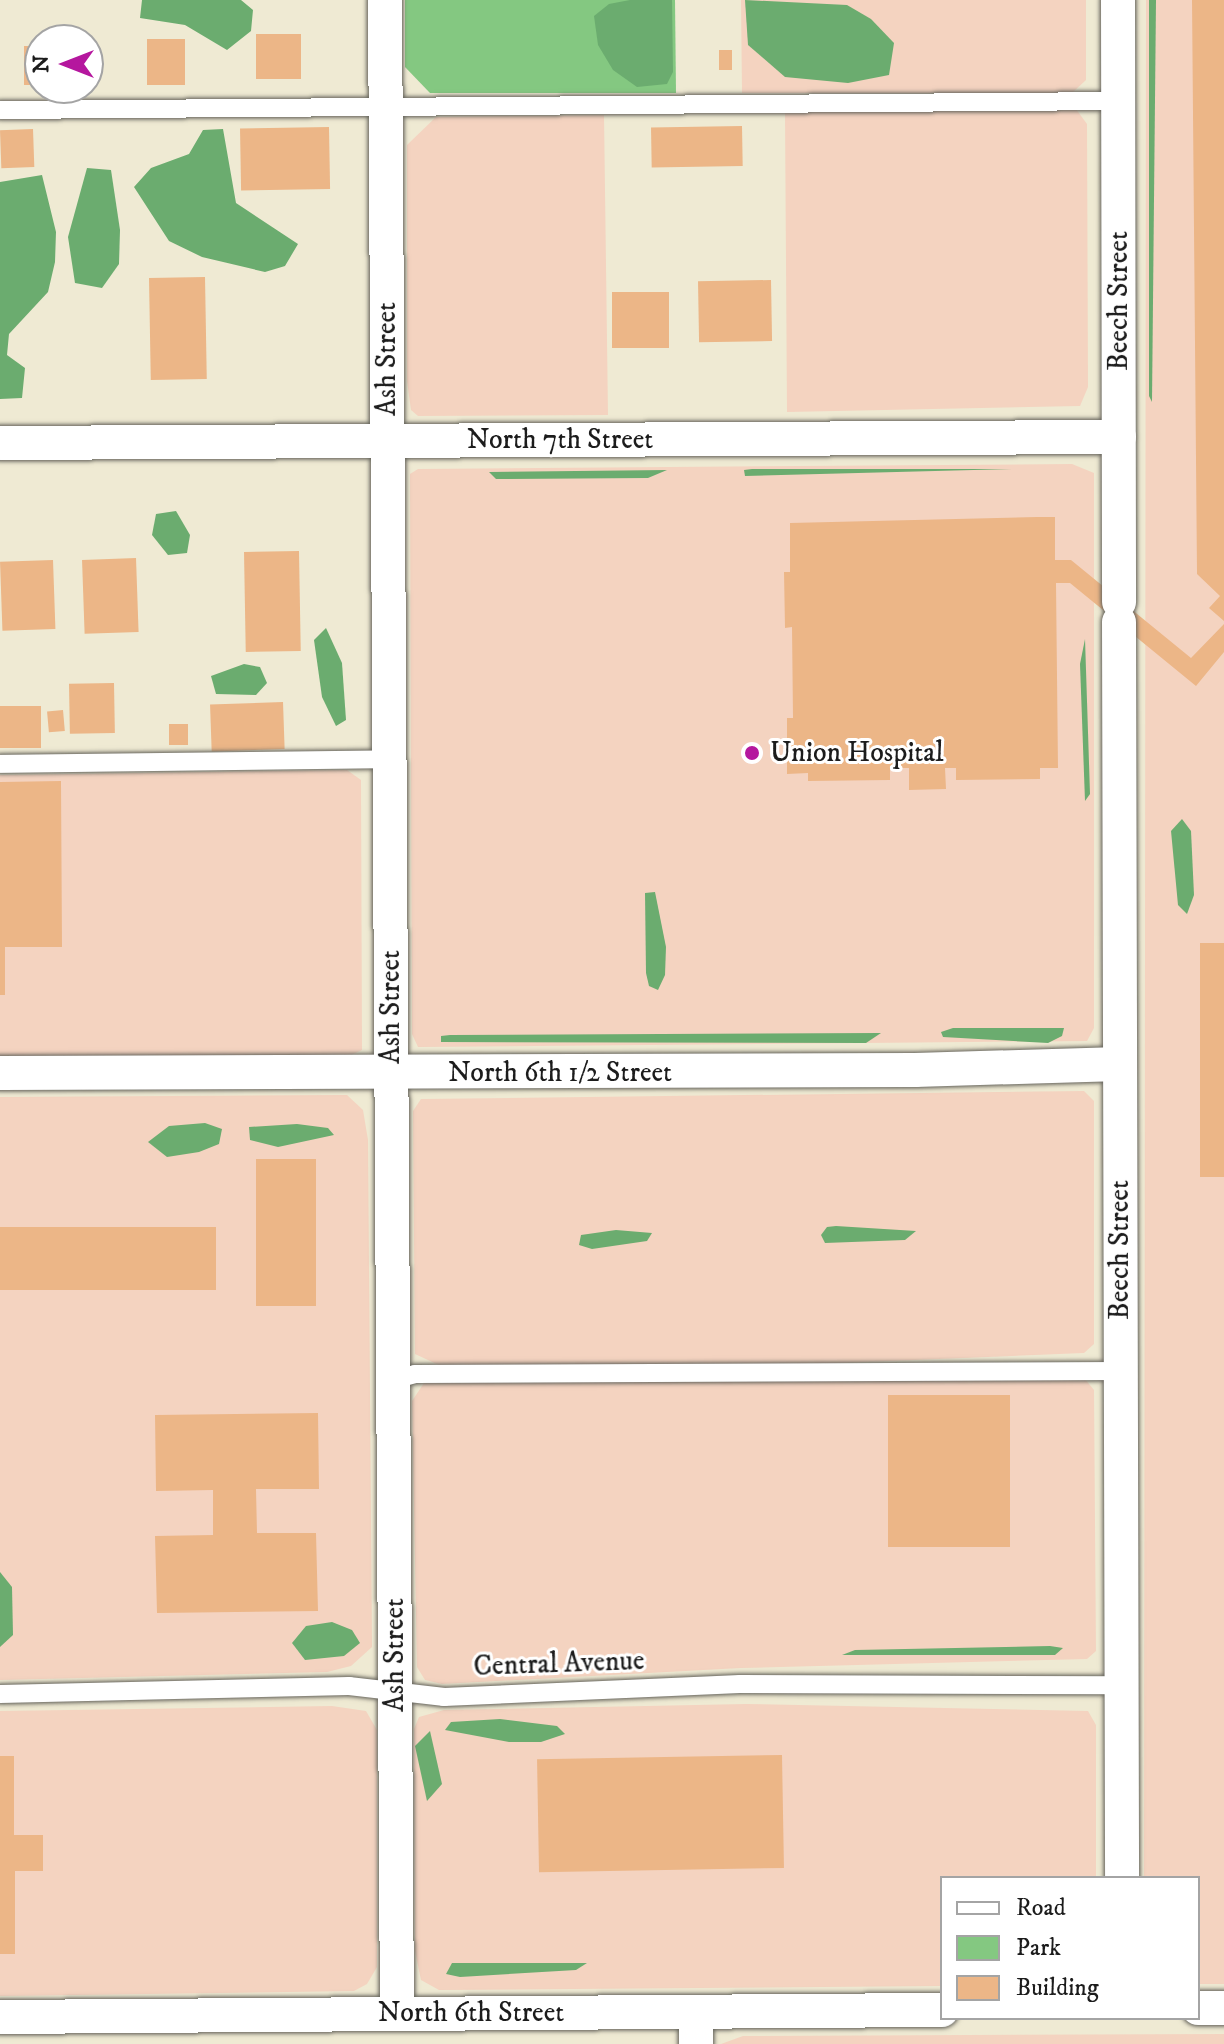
<!DOCTYPE html>
<html>
<head>
<meta charset="utf-8">
<style>
	body { margin:0 }
	#map { position:relative; width:1224px; height:2044px; overflow:hidden; background:#efead3; font-family:"IM FELL DW Pica",serif }
	div>[style] { position:absolute }
	.built>* { inset:0; background:#f4d3c0 }
	.green>* { inset:0; background:#84c881 }
	.forest>* { inset:0; background:#6bac6f }
	.building>* { inset:0; background:#ecb687; transform-origin:0 0 }
	.roads { filter:drop-shadow(0 0 2px #66645c) drop-shadow(0 0 2px #66645c) }
	.service>* { height:18px; margin:-9px; padding:0 9px; transform-origin:9px; border-radius:9px; background:#fff }
	.minor>* { height:34px; margin:-17px; padding:0 17px; transform-origin:17px; border-radius:17px; background:#fff }
	.dots>* { width:22px; height:22px; translate:-50% -50%; box-sizing:border-box; border:4px solid #fff; border-radius:50% }
	span { translate:-50% -50%; white-space:nowrap; text-align:center; line-height:1.15; -webkit-text-stroke:6px #fff; paint-order:stroke }
	.street-label { font-size:28px; color:#1c1c1c }
	.poi-label { font-size:28px; color:#1c1c1c }
	.left { translate:0 -50%; text-align:left }
	.legend { position:absolute; left:940px; top:1876px; width:260px; height:144px; box-sizing:border-box; background:#fff; border:2px solid #a4a4a4; margin:0; padding:10px 14px; list-style:none; font-size:24px; color:#1c1c1c }
	.legend li { display:flex; align-items:center; gap:16px; height:40px }
	.legend b { width:40px; border:2px solid #a4a4a4 }
	.north { position:absolute; left:24px; top:24px; width:80px; height:80px; box-sizing:border-box; background:#fff; border:2px solid #a4a4a4; border-radius:50%; rotate:270deg; font-size:22px; font-weight:700; line-height:32px; text-align:center; color:#1c1c1c }
	.north::after { content:''; display:block; margin:auto; width:28px; height:36px; background:#b5179e; clip-path:polygon(50% 0,100% 100%,50% 72%,0 100%) }
</style>
</head>
<body>
<div id="map">
	<div class="built">
		<i style="clip-path:polygon(741px 0,1086px 0,1086px 80px,1072px 93px,742px 93px)"></i>
		<i style="clip-path:polygon(1146px 0,1224px 0,1224px 1984px,1198px 1984px,1198px 1878px,1144px 1878px)"></i>
		<i style="clip-path:polygon(1076px 109px,1087px 124px,1088px 387px,1080px 406px,787px 412px,785px 112px)"></i>
		<i style="clip-path:polygon(604px 115px,608px 415px,418px 416px,411px 410px,407px 381px,407px 145px,436px 117px)"></i>
		<i style="clip-path:polygon(1072px 464px,1094px 473px,1094px 1028px,1087px 1041px,418px 1047px,412px 1034px,410px 474px,418px 469px)"></i>
		<i style="clip-path:polygon(347px 770px,361px 780px,362px 1050px,345px 1058px,0 1058px,0 775px)"></i>
		<i style="clip-path:polygon(1084px 1091px,1094px 1101px,1094px 1344px,1084px 1353px,816px 1364px,441px 1366px,415px 1354px,413px 1111px,421px 1099px)"></i>
		<i style="clip-path:polygon(347px 1095px,363px 1110px,368px 1140px,372px 1647px,351px 1666px,327px 1672px,0 1680px,0 1097px)"></i>
		<i style="clip-path:polygon(1085px 1379px,1094px 1390px,1096px 1651px,1087px 1659px,741px 1668px,442px 1684px,425px 1680px,417px 1667px,412px 1401px,424px 1383px)"></i>
		<i style="clip-path:polygon(746px 1704px,1088px 1711px,1096px 1725px,1096px 1878px,942px 1878px,942px 1986px,439px 1990px,421px 1980px,415px 1951px,414px 1729px,419px 1717px,444px 1710px)"></i>
		<i style="clip-path:polygon(332px 1706px,366px 1711px,377px 1730px,377px 1967px,367px 1984px,354px 1991px,0 1996px,0 1711px)"></i>
		<i style="clip-path:polygon(1224px 2034px,1224px 2044px,721px 2044px,743px 2036px)"></i>
	</div>
	<div class="green">
		<i style="clip-path:polygon(405px 0,675px 0,676px 93px,430px 93px,405px 67px)"></i>
	</div>
	<div class="forest">
		<i style="clip-path:polygon(142px 0,241px 0,253px 10px,251px 31px,227px 50px,185px 25px,140px 18px)"></i>
		<i style="clip-path:polygon(630px 0,672px 0,673px 72px,667px 84px,637px 87px,613px 70px,598px 45px,594px 16px,609px 4px)"></i>
		<i style="clip-path:polygon(745px 0,847px 5px,871px 19px,894px 43px,889px 75px,848px 83px,785px 77px,748px 45px)"></i>
		<i style="clip-path:polygon(1149px 0,1156px 0,1152px 402px,1149px 396px)"></i>
		<i style="clip-path:polygon(223px 129px,236px 203px,298px 244px,285px 266px,265px 272px,202px 257px,169px 241px,134px 187px,151px 168px,189px 154px,203px 130px)"></i>
		<i style="clip-path:polygon(87px 168px,111px 170px,120px 230px,119px 264px,102px 288px,75px 283px,68px 237px)"></i>
		<i style="clip-path:polygon(42px 175px,56px 232px,55px 262px,48px 292px,9px 334px,7px 355px,25px 368px,22px 398px,0 399px,0 182px)"></i>
		<i style="clip-path:polygon(1012px 469px,745px 476px,744px 470px,752px 469px)"></i>
		<i style="clip-path:polygon(667px 470px,648px 478px,496px 479px,489px 472px)"></i>
		<i style="clip-path:polygon(176px 511px,190px 535px,187px 553px,168px 555px,152px 535px,156px 514px)"></i>
		<i style="clip-path:polygon(326px 628px,342px 663px,346px 720px,336px 726px,322px 697px,314px 640px)"></i>
		<i style="clip-path:polygon(1085px 639px,1090px 794px,1085px 801px,1080px 664px)"></i>
		<i style="clip-path:polygon(244px 664px,260px 667px,267px 683px,256px 695px,216px 694px,211px 676px)"></i>
		<i style="clip-path:polygon(1182px 819px,1191px 831px,1194px 895px,1187px 914px,1178px 905px,1171px 831px)"></i>
		<i style="clip-path:polygon(655px 892px,666px 947px,665px 975px,658px 990px,649px 986px,646px 973px,645px 893px)"></i>
		<i style="clip-path:polygon(953px 1028px,1064px 1028px,1062px 1036px,1048px 1043px,943px 1037px,941px 1032px)"></i>
		<i style="clip-path:polygon(881px 1033px,866px 1043px,441px 1042px,441px 1036px,450px 1035px)"></i>
		<i style="clip-path:polygon(205px 1123px,222px 1129px,219px 1144px,199px 1152px,167px 1157px,148px 1142px,169px 1126px)"></i>
		<i style="clip-path:polygon(297px 1124px,328px 1128px,334px 1135px,278px 1147px,250px 1140px,249px 1127px)"></i>
		<i style="clip-path:polygon(836px 1226px,916px 1231px,905px 1240px,825px 1243px,821px 1235px,827px 1227px)"></i>
		<i style="clip-path:polygon(616px 1230px,652px 1233px,647px 1241px,592px 1249px,579px 1245px,581px 1235px)"></i>
		<i style="clip-path:polygon(0 1572px,12px 1587px,13px 1635px,0 1647px)"></i>
		<i style="clip-path:polygon(332px 1622px,352px 1630px,360px 1643px,344px 1656px,305px 1660px,292px 1643px,306px 1626px)"></i>
		<i style="clip-path:polygon(1050px 1646px,1063px 1648px,1055px 1655px,842px 1655px,855px 1650px)"></i>
		<i style="clip-path:polygon(500px 1719px,557px 1726px,565px 1734px,541px 1742px,509px 1742px,445px 1730px,451px 1722px)"></i>
		<i style="clip-path:polygon(430px 1731px,442px 1784px,427px 1801px,415px 1746px)"></i>
		<i style="clip-path:polygon(452px 1963px,587px 1963px,576px 1970px,460px 1977px,446px 1974px)"></i>
	</div>
	<div class="building">
		<i style="clip-path:polygon(1192px 0,1224px 0,1224px 621px,1209px 608px,1220px 596px,1197px 574px)"></i>
		<i style="left:256px;top:34px;width:45px;height:45px"></i>
		<i style="left:147px;top:39px;width:38px;height:46px"></i>
		<i style="left:24px;top:46px;width:16px;height:39px"></i>
		<i style="left:719px;top:50px;width:13px;height:20px"></i>
		<i style="left:742px;top:126px;width:40px;height:91px;rotate:89deg"></i>
		<i style="left:329px;top:127px;width:62px;height:89px;rotate:89deg"></i>
		<i style="left:33px;top:129px;width:38px;height:33px;rotate:88deg"></i>
		<i style="left:205px;top:277px;width:102px;height:56px;rotate:89deg"></i>
		<i style="left:771px;top:280px;width:61px;height:73px;rotate:89deg"></i>
		<i style="left:612px;top:292px;width:57px;height:56px"></i>
		<i style="clip-path:polygon(1037px 517px,1055px 517px,1055px 560px,1071px 560px,1191px 658px,1224px 624px,1224px 652px,1196px 686px,1070px 583px,1056px 583px,1058px 768px,1040px 768px,1040px 779px,956px 780px,956px 768px,945px 768px,946px 789px,909px 790px,909px 768px,890px 768px,890px 780px,808px 781px,808px 773px,787px 774px,787px 718px,793px 718px,792px 627px,785px 628px,784px 572px,790px 572px,790px 523px)"></i>
		<i style="left:299px;top:551px;width:100px;height:55px;rotate:89deg"></i>
		<i style="left:136px;top:558px;width:74px;height:54px;rotate:88deg"></i>
		<i style="left:53px;top:560px;width:69px;height:53px;rotate:88deg"></i>
		<i style="left:114px;top:683px;width:50px;height:45px;rotate:89deg"></i>
		<i style="left:283px;top:702px;width:47px;height:73px;rotate:88deg"></i>
		<i style="left:0;top:706px;width:41px;height:42px"></i>
		<i style="left:63px;top:710px;width:21px;height:16px;rotate:85deg"></i>
		<i style="left:169px;top:724px;width:19px;height:21px"></i>
		<i style="clip-path:polygon(61px 781px,62px 947px,5px 947px,5px 995px,0 995px,0 782px)"></i>
		<i style="left:1200px;top:943px;width:24px;height:234px"></i>
		<i style="left:256px;top:1159px;width:60px;height:147px"></i>
		<i style="left:216px;top:1227px;width:63px;height:216px;rotate:90deg"></i>
		<i style="left:888px;top:1395px;width:122px;height:152px"></i>
		<i style="clip-path:polygon(318px 1413px,319px 1489px,256px 1489px,257px 1533px,316px 1533px,318px 1611px,157px 1613px,155px 1536px,213px 1535px,213px 1490px,156px 1491px,155px 1415px)"></i>
		<i style="left:782px;top:1755px;width:113px;height:245px;rotate:89deg"></i>
		<i style="clip-path:polygon(0 1756px,14px 1756px,14px 1835px,43px 1835px,43px 1871px,15px 1871px,15px 1954px,0 1954px)"></i>
	</div>
	<div class="roads">
		<div class="service">
			<i style="left:0;top:110px;width:1118px;rotate:-0.46deg"></i>
			<i style="left:0;top:764px;width:390px;rotate:-0.7deg"></i>
			<i style="left:393px;top:1380px;width:23px;rotate:-15deg"></i>
			<i style="left:415px;top:1374px;width:706px;rotate:-0.24deg"></i>
			<i style="left:0;top:1694px;width:349px;rotate:-1.3deg"></i>
			<i style="left:349px;top:1686px;width:96px;rotate:6.6deg"></i>
			<i style="left:444px;top:1697px;width:296px;rotate:-2.5deg"></i>
			<i style="left:740px;top:1684px;width:381px;rotate:0.2deg"></i>
		</div>
		<div class="minor">
			<i style="left:385px;top:0;width:2014px;rotate:89.66deg"></i>
			<i style="left:1118px;top:0;width:602px;rotate:89.9deg"></i>
			<i style="left:0;top:443px;width:1119px;rotate:-0.31deg"></i>
			<i style="left:1119px;top:622px;width:1256px;rotate:89.86deg"></i>
			<i style="left:0;top:1073px;width:915px;rotate:-0.19deg"></i>
			<i style="left:915px;top:1070px;width:205px;rotate:-1.7deg"></i>
			<i style="left:1198px;top:2008px;width:26px"></i>
			<i style="left:0;top:2017px;width:942px;rotate:-0.43deg"></i>
			<i style="left:696px;top:2044px;width:32px;rotate:-90deg"></i>
		</div>
	</div>
	<div class="dots">
		<i style="left:752px;top:753px;background:#b5179e"></i>
	</div>
	<div class="street-label">
		<span style="left:1119px;top:301px;rotate:-90deg">Beech Street</span>
		<span style="left:387px;top:359px;rotate:-90deg">Ash Street</span>
		<span style="left:560px;top:440px">North 7th Street</span>
		<span style="left:391px;top:1007px;rotate:-90deg">Ash Street</span>
		<span style="left:560px;top:1073px">North 6th 1/2 Street</span>
		<span style="left:1120px;top:1250px;rotate:-90deg">Beech Street</span>
		<span style="left:395px;top:1655px;rotate:-90deg">Ash Street</span>
		<span style="left:559px;top:1664px;rotate:-2deg">Central Avenue</span>
		<span style="left:471px;top:2013px">North 6th Street</span>
	</div>
	<div class="poi-label">
		<span class="left" style="left:770px;top:753px">Union Hospital</span>
	</div>
	<ul class="legend">
	<li><b style="height:10px;background:#fff"></b>Road</li>
	<li><b style="height:22px;background:#84c881"></b>Park</li>
	<li><b style="height:22px;background:#ecb687"></b>Building</li>
	</ul>
	<div class="north">N</div>
</div>
</body>
</html>
